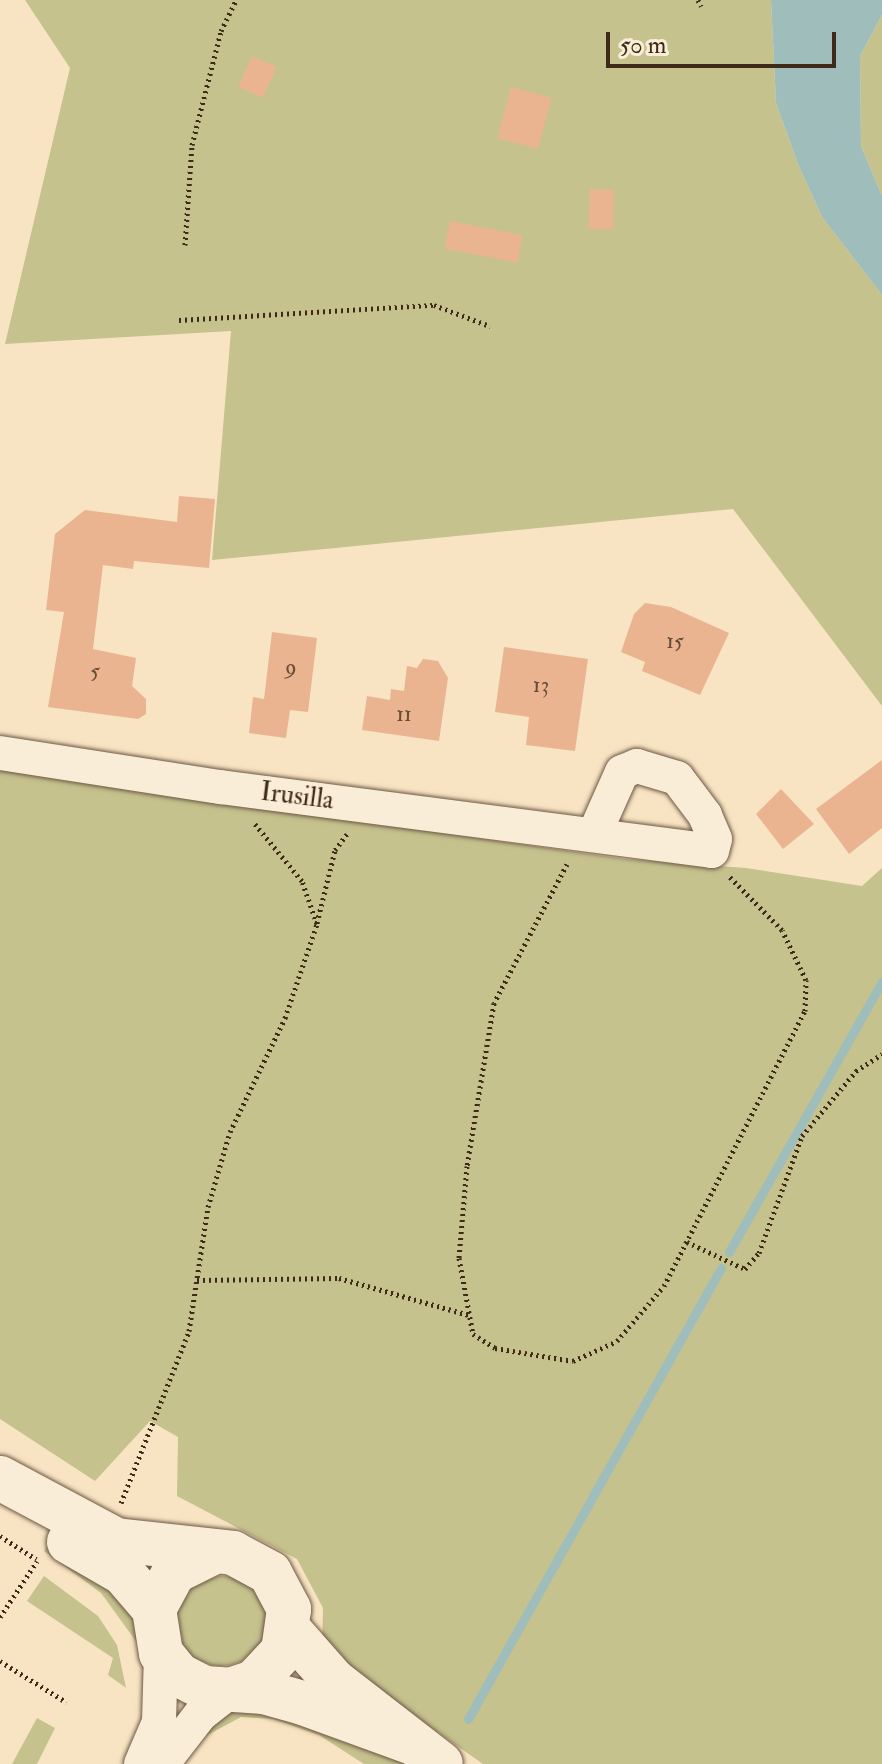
<!DOCTYPE html>
<html>
<head>
<meta charset="utf-8">
<style>
	body { margin:0 }
	#map { position:relative; width:882px; height:1764px; overflow:hidden; background:#f8e4c3; font-family:"IM FELL Double Pica",serif }
	div>[style] { position:absolute }
	.green>* { inset:0; background:#c5c28e }
	.round { border-radius:50% }
	.water>* { inset:0; background:#9fbdbb }
	.stream>* { height:9px; margin:-4.5px; padding:0 4.5px; transform-origin:4.5px; border-radius:4.5px; background:#9fbdbb }
	.building>* { inset:0; background:#eab491; transform-origin:0 0 }
	.path>* { height:5px; margin-top:-2.5px; transform-origin:0; background:repeating-linear-gradient(90deg,#3f2a19 0 2px,transparent 0 6px) }
	.roads { filter:drop-shadow(0 0 2px #6d5844) drop-shadow(0 0 2px #6d5844) }
	.street>* { height:34px; margin:-17px; padding:0 17px; transform-origin:17px; border-radius:17px; background:#faedd8 }
	.secondary>* { height:44px; margin:-22px; padding:0 22px; transform-origin:22px; border-radius:22px; background:#faedd8 }
	span { translate:-50% -50%; white-space:nowrap; text-align:center; line-height:1.15; -webkit-text-stroke:7px #faedd8; paint-order:stroke }
	.number-label { font-size:22px; color:#6a4c37 }
	.number-label span { -webkit-text-stroke-width:0 }
	.street-label { font-size:26px; color:#3f2a19 }
	.scale { position:absolute; left:606px; top:32px; width:230px; height:36px; box-sizing:border-box; border:4px solid #3f2a19; border-top:0; padding-left:10px; font-size:24px; line-height:28px; white-space:nowrap; color:#3f2a19; -webkit-text-stroke:6px #faedd8; paint-order:stroke }
</style>
</head>
<body>
<div id="map">
	<div class="green">
		<i style="clip-path:polygon(25px 0,771px 0,776px 103px,798px 164px,822px 217px,882px 295px,882px 706px,733px 509px,212px 560px,231px 331px,5px 344px,70px 68px)"></i>
		<i style="clip-path:polygon(882px 15px,882px 196px,861px 146px,860px 56px)"></i>
		<i style="clip-path:polygon(0 770px,624px 859px,746px 868px,862px 886px,882px 868px,882px 1764px,483px 1764px,322px 1651px,323px 1608px,297px 1559px,177px 1496px,178px 1437px,150px 1421px,95px 1481px,0 1419px)"></i>
		<i style="clip-path:polygon(48px 1544px,108px 1580px,137px 1614px,138px 1644px,101px 1593px,44px 1551px)"></i>
		<i class="round" style="left:176px;top:1576px;width:90px;height:90px"></i>
		<i style="clip-path:polygon(44px 1576px,98px 1616px,117px 1645px,126px 1688px,108px 1675px,113px 1658px,27px 1601px)"></i>
		<i style="clip-path:polygon(260px 1706px,407px 1764px,364px 1764px,319px 1735px,273px 1719px,241px 1717px,202px 1738px,220px 1713px)"></i>
		<i style="clip-path:polygon(37px 1718px,55px 1728px,37px 1764px,12px 1764px)"></i>
	</div>
	<div class="water">
		<i style="clip-path:polygon(771px 0,882px 0,882px 15px,860px 56px,861px 146px,882px 196px,882px 295px,822px 217px,798px 164px,776px 103px)"></i>
	</div>
	<div class="stream">
		<i style="left:729px;top:1252px;width:310px;rotate:-60.5deg"></i>
		<i style="left:468px;top:1719px;width:517px;rotate:-60.71deg"></i>
	</div>
	<div class="building">
		<i style="left:252px;top:56px;width:27px;height:34px;rotate:24deg"></i>
		<i style="left:511px;top:87px;width:42px;height:53px;rotate:15deg"></i>
		<i style="left:590px;top:189px;width:24px;height:40px;rotate:2deg"></i>
		<i style="left:450px;top:221px;width:74px;height:28px;rotate:11deg"></i>
		<i style="clip-path:polygon(179px 496px,215px 499px,209px 568px,134px 561px,133px 569px,103px 565px,93px 649px,136px 658px,132px 686px,146px 699px,146px 714px,138px 719px,48px 707px,64px 612px,46px 610px,55px 534px,85px 510px,177px 522px)"></i>
		<i style="clip-path:polygon(645px 603px,671px 607px,729px 633px,700px 695px,642px 671px,645px 662px,621px 652px,634px 614px)"></i>
		<i style="clip-path:polygon(272px 632px,317px 638px,308px 712px,290px 710px,286px 738px,249px 733px,253px 697px,264px 699px)"></i>
		<i style="clip-path:polygon(504px 647px,588px 659px,575px 751px,526px 745px,529px 717px,495px 712px)"></i>
		<i style="clip-path:polygon(423px 659px,438px 661px,448px 678px,439px 741px,362px 730px,367px 696px,390px 700px,391px 689px,404px 691px,407px 666px,417px 668px)"></i>
		<i style="clip-path:polygon(882px 760px,882px 828px,849px 854px,816px 809px)"></i>
		<i style="clip-path:polygon(781px 789px,814px 824px,783px 849px,756px 814px)"></i>
	</div>
	<div class="path">
		<i style="left:698px;top:0;width:7px;rotate:63deg"></i>
		<i style="left:185px;top:245px;width:100px;rotate:-86deg"></i>
		<i style="left:192px;top:145px;width:118px;rotate:-75.7deg"></i>
		<i style="left:221px;top:31px;width:34px;rotate:-64deg"></i>
		<i style="left:179px;top:320px;width:255px;rotate:-3.4deg"></i>
		<i style="left:434px;top:305px;width:60px;rotate:20.6deg"></i>
		<i style="left:567px;top:864px;width:157px;rotate:117.7deg"></i>
		<i style="left:494px;top:1003px;width:165px;rotate:99.4deg"></i>
		<i style="left:467px;top:1166px;width:92px;rotate:95deg"></i>
		<i style="left:459px;top:1258px;width:77px;rotate:79.6deg"></i>
		<i style="left:473px;top:1334px;width:26px;rotate:32deg"></i>
		<i style="left:495px;top:1348px;width:79px;rotate:9.5deg"></i>
		<i style="left:573px;top:1361px;width:48px;rotate:-24.4deg"></i>
		<i style="left:617px;top:1341px;width:72px;rotate:-49.5deg"></i>
		<i style="left:664px;top:1286px;width:309px;rotate:-62.9deg"></i>
		<i style="left:805px;top:1011px;width:31px;rotate:-88deg"></i>
		<i style="left:806px;top:980px;width:55px;rotate:-115.6deg"></i>
		<i style="left:782px;top:930px;width:76px;rotate:-134.5deg"></i>
		<i style="left:317px;top:923px;width:75px;rotate:-76.1deg"></i>
		<i style="left:335px;top:850px;width:20px;rotate:-53deg"></i>
		<i style="left:687px;top:1242px;width:64px;rotate:25deg"></i>
		<i style="left:745px;top:1269px;width:21px;rotate:-49deg"></i>
		<i style="left:759px;top:1253px;width:125px;rotate:-69.8deg"></i>
		<i style="left:802px;top:1136px;width:85px;rotate:-50.3deg"></i>
		<i style="left:856px;top:1071px;width:31px;rotate:-33deg"></i>
		<i style="left:197px;top:1280px;width:142px;rotate:-0.8deg"></i>
		<i style="left:339px;top:1278px;width:135px;rotate:15.9deg"></i>
		<i style="left:121px;top:1503px;width:185px;rotate:-68.4deg"></i>
		<i style="left:189px;top:1331px;width:125px;rotate:-81.3deg"></i>
		<i style="left:208px;top:1207px;width:78px;rotate:-73.7deg"></i>
		<i style="left:230px;top:1132px;width:127px;rotate:-64.2deg"></i>
		<i style="left:285px;top:1018px;width:99px;rotate:-71.2deg"></i>
		<i style="left:317px;top:924px;width:46px;rotate:-109.2deg"></i>
		<i style="left:302px;top:881px;width:74px;rotate:-129.5deg"></i>
		<i style="left:0;top:1536px;width:43px;rotate:32.6deg"></i>
		<i style="left:0;top:1617px;width:67px;rotate:-56.5deg"></i>
		<i style="left:0;top:1661px;width:78px;rotate:31.8deg"></i>
	</div>
	<div class="roads">
		<div class="street">
			<i style="left:0;top:753px;width:223px;rotate:8.8deg"></i>
			<i style="left:220px;top:787px;width:496px;rotate:7.4deg"></i>
			<i style="left:712px;top:851px;width:12px;rotate:-76deg"></i>
			<i style="left:715px;top:839px;width:26px;rotate:-113deg"></i>
			<i style="left:705px;top:815px;width:46px;rotate:-127.1deg"></i>
			<i style="left:677px;top:778px;width:42px;rotate:-163.3deg"></i>
			<i style="left:637px;top:766px;width:16px;rotate:158deg"></i>
			<i style="left:622px;top:772px;width:69px;rotate:114deg"></i>
			<i style="left:141px;top:1764px;width:46px;rotate:-66.8deg"></i>
			<i style="left:159px;top:1722px;width:69px;rotate:-88.3deg"></i>
			<i style="left:162px;top:1764px;width:62px;rotate:-52.2deg"></i>
			<i style="left:200px;top:1715px;width:42px;rotate:-38.2deg"></i>
		</div>
		<div class="secondary">
			<i style="left:0;top:1478px;width:132px;rotate:28.1deg"></i>
			<i style="left:116px;top:1540px;width:118px;rotate:6.3deg"></i>
			<i style="left:233px;top:1553px;width:42px;rotate:28.4deg"></i>
			<i style="left:270px;top:1573px;width:41px;rotate:62.2deg"></i>
			<i style="left:289px;top:1609px;width:42px;rotate:98.1deg"></i>
			<i style="left:283px;top:1651px;width:42px;rotate:133.1deg"></i>
			<i style="left:254px;top:1682px;width:22px;rotate:162deg"></i>
			<i style="left:69px;top:1542px;width:62px;rotate:29.9deg"></i>
			<i style="left:123px;top:1573px;width:48px;rotate:49.3deg"></i>
			<i style="left:212px;top:1553px;width:42px;rotate:153.4deg"></i>
			<i style="left:174px;top:1572px;width:42px;rotate:118.4deg"></i>
			<i style="left:154px;top:1609px;width:45px;rotate:81deg"></i>
			<i style="left:161px;top:1653px;width:28px;rotate:51deg"></i>
			<i style="left:179px;top:1675px;width:29px;rotate:27deg"></i>
			<i style="left:205px;top:1688px;width:59px;rotate:3.9deg"></i>
			<i style="left:264px;top:1692px;width:41px;rotate:15.8deg"></i>
			<i style="left:303px;top:1703px;width:117px;rotate:20deg"></i>
			<i style="left:290px;top:1631px;width:67px;rotate:48.7deg"></i>
			<i style="left:334px;top:1681px;width:135px;rotate:37.8deg"></i>
		</div>
	</div>
	<div class="number-label">
		<span style="left:675px;top:642px">15</span>
		<span style="left:291px;top:668px">9</span>
		<span style="left:95px;top:672px">5</span>
		<span style="left:541px;top:686px">13</span>
		<span style="left:404px;top:715px">11</span>
	</div>
	<div class="street-label">
		<span style="left:297px;top:797px;rotate:7deg">Irusilla</span>
	</div>
	<div class="scale">50 m</div>
</div>
</body>
</html>
